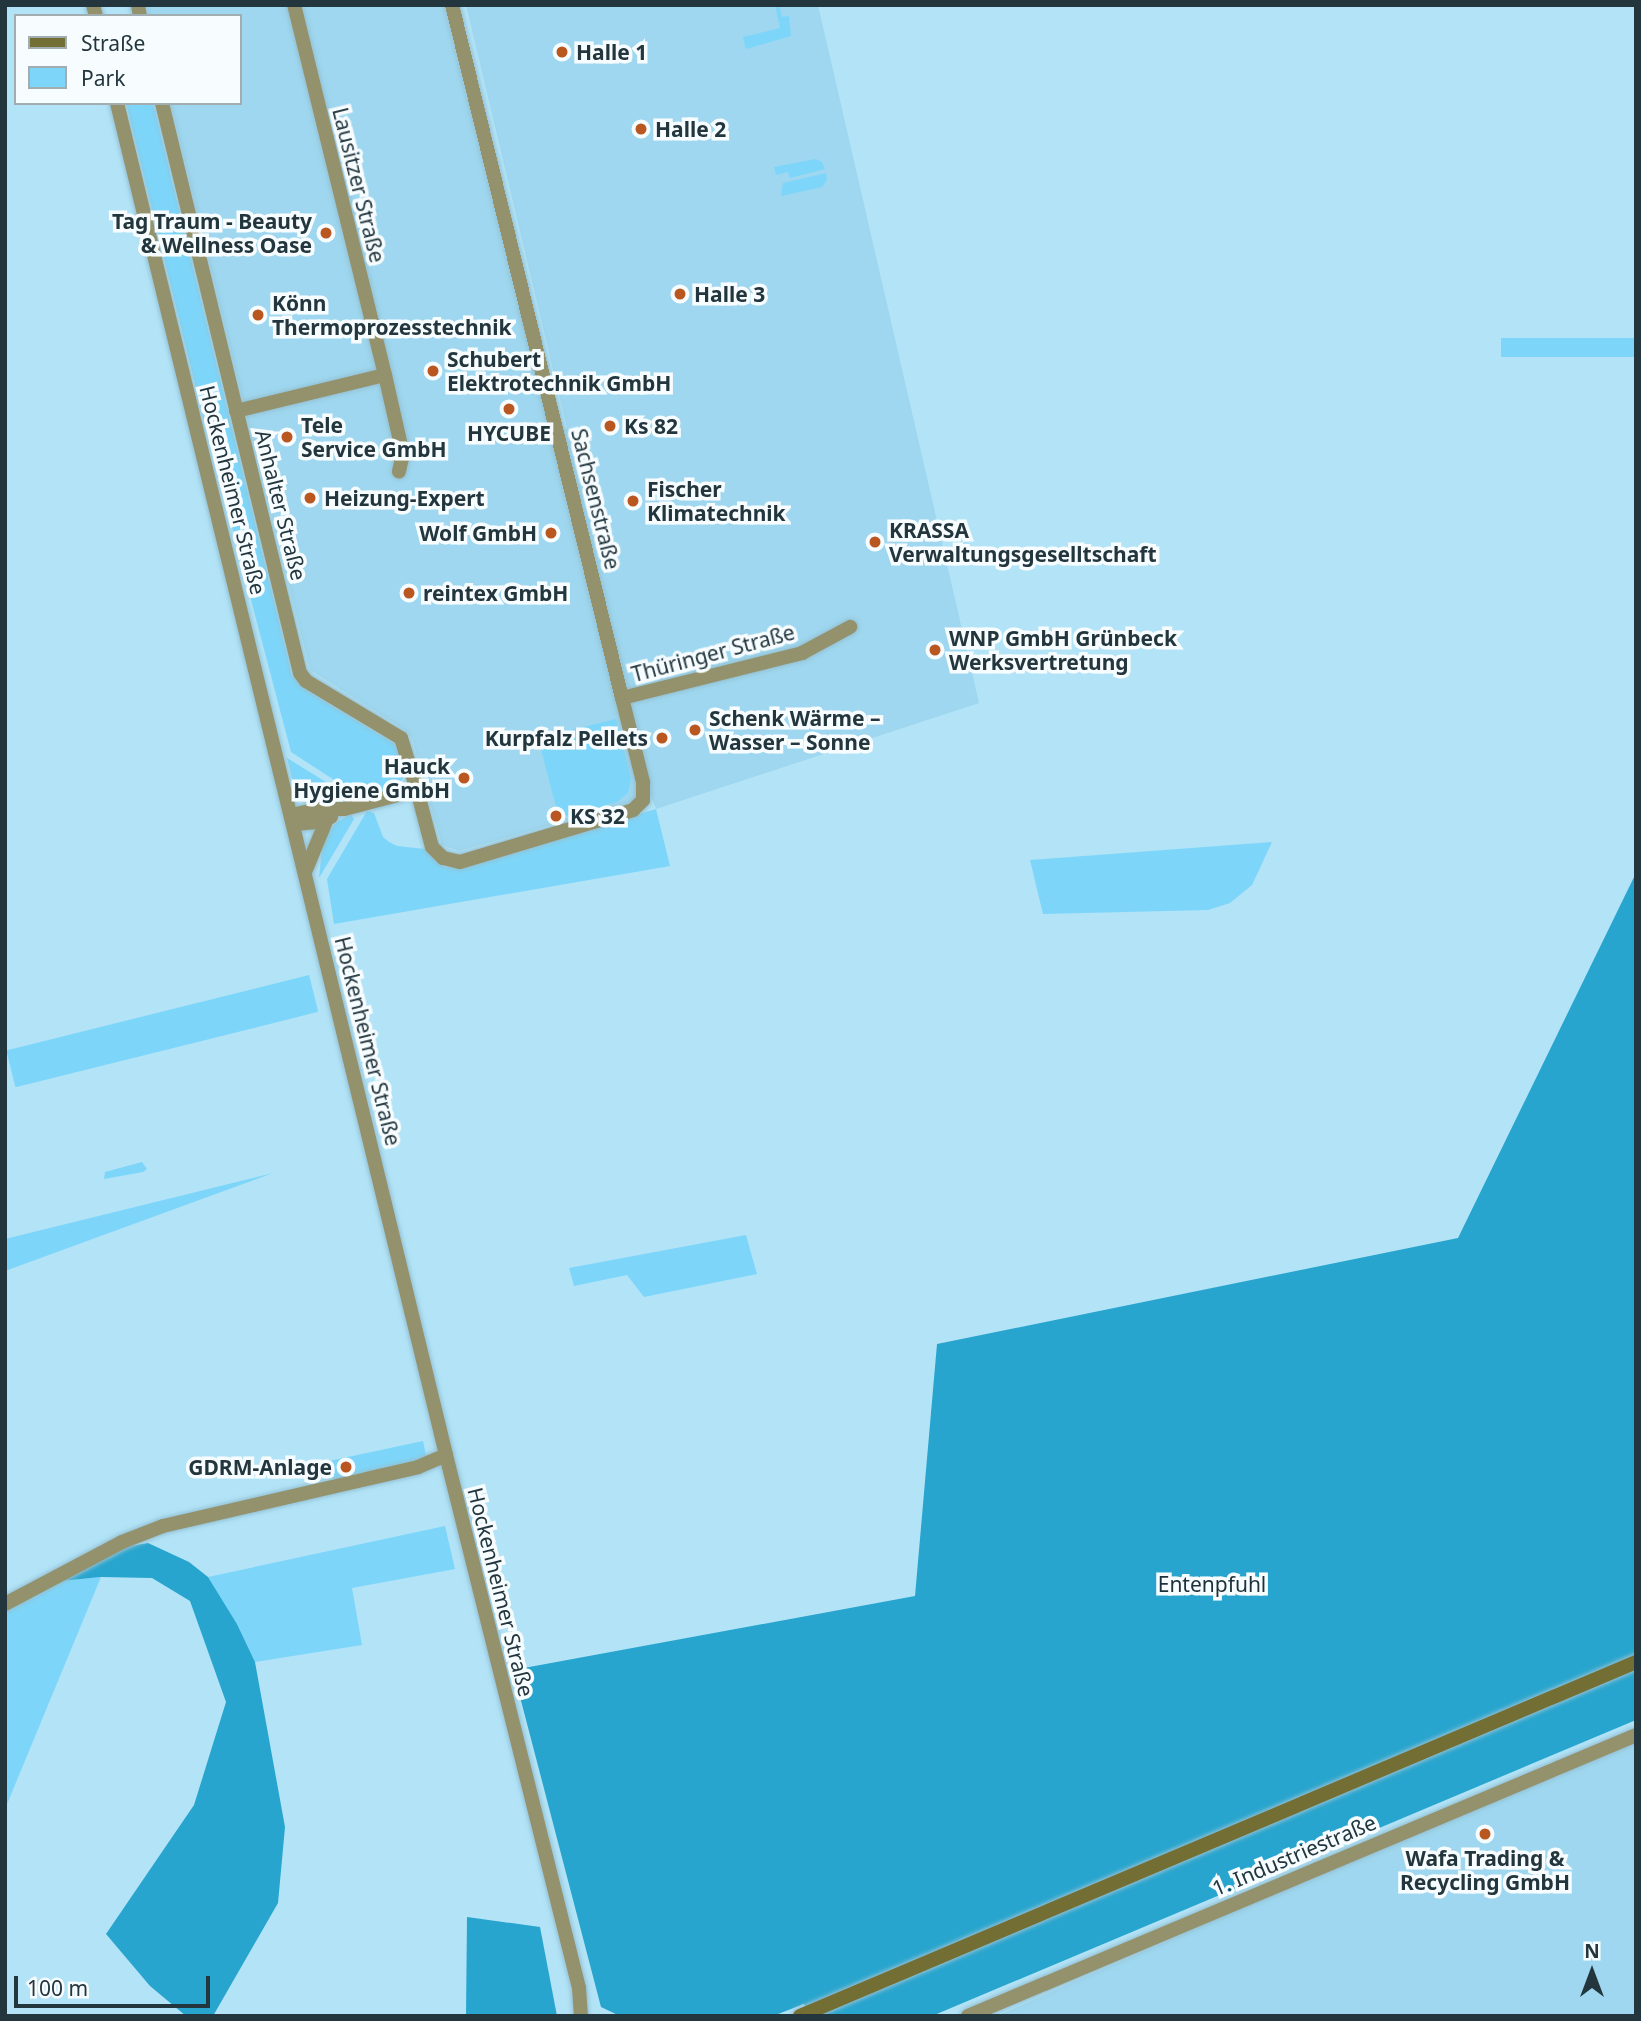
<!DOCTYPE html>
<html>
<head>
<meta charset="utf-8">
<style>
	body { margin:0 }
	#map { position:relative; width:1641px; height:2021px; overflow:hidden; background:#b2e3f7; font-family:"Noto Sans",sans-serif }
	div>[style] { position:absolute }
	.built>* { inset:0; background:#9ed7ef }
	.green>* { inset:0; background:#7dd6f9; transform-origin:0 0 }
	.forest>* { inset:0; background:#28a5ce }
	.roads { filter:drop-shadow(0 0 2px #95c0d2) drop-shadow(0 0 2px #95c0d2) }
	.minor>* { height:14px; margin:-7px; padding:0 7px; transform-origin:7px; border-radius:7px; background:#94926c }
	.tertiary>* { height:14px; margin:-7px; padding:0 7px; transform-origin:7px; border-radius:7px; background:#94926c }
	.secondary>* { height:14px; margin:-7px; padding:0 7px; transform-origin:7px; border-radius:7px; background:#736f34 }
	.dots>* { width:19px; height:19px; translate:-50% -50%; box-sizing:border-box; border:4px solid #f7fcfe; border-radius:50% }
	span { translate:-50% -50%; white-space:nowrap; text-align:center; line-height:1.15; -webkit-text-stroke:7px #f7fcfe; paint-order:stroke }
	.poi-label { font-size:21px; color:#23363e; font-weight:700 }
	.left { translate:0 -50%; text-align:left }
	.right { translate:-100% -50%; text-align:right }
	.street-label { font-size:21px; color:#23363e }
	.park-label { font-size:21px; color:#1c3139 }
	.frame { position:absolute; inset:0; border:7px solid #23363e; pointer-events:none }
	.legend { position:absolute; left:14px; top:14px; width:228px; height:91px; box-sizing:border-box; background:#f7fcfe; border:2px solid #a2adb1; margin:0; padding:9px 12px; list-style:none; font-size:21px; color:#23363e }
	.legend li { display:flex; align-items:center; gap:14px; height:35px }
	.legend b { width:35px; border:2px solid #a2adb1 }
	.north { position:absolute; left:1557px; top:1937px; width:70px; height:70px; -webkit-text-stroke:5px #f7fcfe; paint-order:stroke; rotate:0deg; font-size:19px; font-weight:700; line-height:28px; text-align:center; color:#23363e }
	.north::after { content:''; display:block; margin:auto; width:24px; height:32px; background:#23363e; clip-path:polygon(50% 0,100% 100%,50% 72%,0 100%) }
	.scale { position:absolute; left:14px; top:1976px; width:196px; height:32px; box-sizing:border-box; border:4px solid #23363e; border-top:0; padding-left:9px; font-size:21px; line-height:24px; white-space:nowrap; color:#23363e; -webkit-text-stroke:5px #f7fcfe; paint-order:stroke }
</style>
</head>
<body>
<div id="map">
	<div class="built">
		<i style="clip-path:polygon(147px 5px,444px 5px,550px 433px,567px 428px,466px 5px,818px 5px,979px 703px,656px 809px,651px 796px,459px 851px,442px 845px,412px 738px,404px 729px,310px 670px,239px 384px,171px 103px,240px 103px,240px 16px,149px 16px)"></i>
		<i style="clip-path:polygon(1636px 1735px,1636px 2016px,997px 2016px,1099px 1971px)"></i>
	</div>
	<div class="green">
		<i style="clip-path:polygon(775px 5px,779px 5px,782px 17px,789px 16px,791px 36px,746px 49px,743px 37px,780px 28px)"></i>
		<i style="clip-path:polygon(126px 103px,152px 103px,154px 107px,292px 676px,309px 692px,393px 743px,399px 750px,403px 778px,396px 788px,362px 798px,291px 752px,204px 421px)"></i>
		<i style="clip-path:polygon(816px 159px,822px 162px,825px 169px,790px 178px,788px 172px,776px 175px,774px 167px)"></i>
		<i style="clip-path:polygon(826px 173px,827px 180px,822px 187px,781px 196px,783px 183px)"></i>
		<i style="left:1636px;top:338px;width:19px;height:135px;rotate:90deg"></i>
		<i style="clip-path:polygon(616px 719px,631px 779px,628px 793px,617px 802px,559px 818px,538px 738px)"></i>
		<i style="clip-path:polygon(287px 758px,352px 798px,313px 801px,306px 798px,294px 786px)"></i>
		<i style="clip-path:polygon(656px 809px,670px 866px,334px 924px,327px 879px,367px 811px,374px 813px,383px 837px,389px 842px,397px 846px,425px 849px,444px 867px,460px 868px)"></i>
		<i style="clip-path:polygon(351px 814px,354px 819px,319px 878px,323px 839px,337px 822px)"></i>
		<i style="clip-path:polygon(1272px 842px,1252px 885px,1230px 903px,1208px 910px,1043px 914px,1030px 860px)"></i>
		<i style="left:309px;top:975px;width:38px;height:312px;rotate:76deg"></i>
		<i style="clip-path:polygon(142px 1162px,147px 1169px,143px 1172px,104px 1179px,105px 1172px)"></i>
		<i style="clip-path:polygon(273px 1173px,5px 1271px,5px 1239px)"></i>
		<i style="clip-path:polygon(746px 1235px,757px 1274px,644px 1297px,627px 1275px,574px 1286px,569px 1268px)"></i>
		<i style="left:423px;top:1441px;width:19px;height:96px;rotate:78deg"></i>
		<i style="clip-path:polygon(445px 1526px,455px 1569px,352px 1588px,362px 1645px,255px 1662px,237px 1624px,208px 1577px)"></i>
		<i style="clip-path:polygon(101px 1577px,5px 1809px,5px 1611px,60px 1581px)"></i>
	</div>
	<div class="forest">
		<i style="clip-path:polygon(1636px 873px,1636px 1720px,932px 2016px,809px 2016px,804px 2004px,773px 2016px,620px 2016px,601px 2007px,513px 1670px,915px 1596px,937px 1344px,1458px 1238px)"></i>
		<i style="clip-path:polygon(148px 1543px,189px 1562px,208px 1577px,237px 1624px,255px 1662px,285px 1827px,278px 1903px,213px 2016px,186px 2016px,150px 1986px,106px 1934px,194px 1805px,226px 1702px,190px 1601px,152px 1578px,101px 1577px,60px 1581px,123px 1547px)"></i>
		<i style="clip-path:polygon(467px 1917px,540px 1927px,557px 2016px,466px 2016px)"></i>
	</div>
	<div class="roads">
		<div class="minor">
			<i style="left:138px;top:5px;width:11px;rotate:80deg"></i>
			<i style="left:162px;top:103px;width:586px;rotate:76.39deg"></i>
			<i style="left:300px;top:673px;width:10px;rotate:53deg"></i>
			<i style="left:306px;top:681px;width:111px;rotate:31deg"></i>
			<i style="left:401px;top:738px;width:54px;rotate:72.9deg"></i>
			<i style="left:417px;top:790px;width:75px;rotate:165.4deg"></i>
			<i style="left:344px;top:809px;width:26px;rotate:180deg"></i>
			<i style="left:318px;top:809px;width:27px;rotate:167deg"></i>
			<i style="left:385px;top:375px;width:81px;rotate:77.2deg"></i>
			<i style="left:403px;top:454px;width:18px;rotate:103deg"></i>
			<i style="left:236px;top:411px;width:153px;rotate:-13.6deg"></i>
			<i style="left:385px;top:375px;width:381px;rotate:-103.8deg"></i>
			<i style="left:622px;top:698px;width:186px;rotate:-14deg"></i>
			<i style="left:802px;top:653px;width:55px;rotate:-28.4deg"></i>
			<i style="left:417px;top:790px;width:59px;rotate:75.3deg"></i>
			<i style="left:432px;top:847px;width:16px;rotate:45deg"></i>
			<i style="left:443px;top:858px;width:17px;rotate:13deg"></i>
			<i style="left:460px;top:862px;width:181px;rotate:-16.7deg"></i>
			<i style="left:633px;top:810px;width:14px;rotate:-45deg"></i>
			<i style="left:643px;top:800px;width:18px;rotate:-90deg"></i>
			<i style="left:643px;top:782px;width:87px;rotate:-104deg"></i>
			<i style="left:622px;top:698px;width:714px;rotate:-103.78deg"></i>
			<i style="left:294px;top:824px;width:23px;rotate:-5deg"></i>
			<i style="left:317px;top:822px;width:15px;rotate:-20deg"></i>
			<i style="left:305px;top:872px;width:57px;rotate:-67.5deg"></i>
			<i style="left:5px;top:1604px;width:132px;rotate:-27.9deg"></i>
			<i style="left:122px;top:1542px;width:44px;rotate:-21.3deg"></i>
			<i style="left:163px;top:1526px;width:262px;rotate:-13deg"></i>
			<i style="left:418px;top:1467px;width:30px;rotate:-23deg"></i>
			<i style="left:968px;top:2016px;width:725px;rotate:-22.81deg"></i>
		</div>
		<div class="tertiary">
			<i style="left:93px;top:5px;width:11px;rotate:75deg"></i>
			<i style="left:117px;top:103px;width:1391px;rotate:76.32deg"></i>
			<i style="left:446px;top:1455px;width:549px;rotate:75.99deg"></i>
			<i style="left:579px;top:1988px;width:28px;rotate:86deg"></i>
		</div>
		<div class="secondary">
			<i style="left:800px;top:2016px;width:908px;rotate:-22.95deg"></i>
		</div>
	</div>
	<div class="dots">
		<i style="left:562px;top:52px;background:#ba5720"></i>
		<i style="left:641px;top:129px;background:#ba5720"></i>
		<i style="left:326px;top:233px;background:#ba5720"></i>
		<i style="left:680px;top:294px;background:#ba5720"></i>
		<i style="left:258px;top:315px;background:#ba5720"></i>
		<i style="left:433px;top:371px;background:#ba5720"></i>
		<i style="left:509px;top:409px;background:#ba5720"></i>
		<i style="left:610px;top:426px;background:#ba5720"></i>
		<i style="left:287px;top:437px;background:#ba5720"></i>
		<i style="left:310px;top:498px;background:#ba5720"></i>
		<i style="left:633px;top:501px;background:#ba5720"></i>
		<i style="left:551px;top:533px;background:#ba5720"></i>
		<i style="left:875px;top:542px;background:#ba5720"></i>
		<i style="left:409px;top:593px;background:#ba5720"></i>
		<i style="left:935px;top:650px;background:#ba5720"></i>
		<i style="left:695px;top:730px;background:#ba5720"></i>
		<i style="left:662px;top:738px;background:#ba5720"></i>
		<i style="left:464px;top:778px;background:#ba5720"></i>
		<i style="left:556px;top:816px;background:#ba5720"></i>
		<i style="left:346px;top:1467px;background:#ba5720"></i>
		<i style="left:1485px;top:1834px;background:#ba5720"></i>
	</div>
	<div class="poi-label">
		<span class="left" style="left:576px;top:52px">Halle 1</span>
		<span class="left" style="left:655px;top:129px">Halle 2</span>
		<span class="right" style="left:312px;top:233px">Tag Traum - Beauty<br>&amp; Wellness Oase</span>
		<span class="left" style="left:694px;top:294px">Halle 3</span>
		<span class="left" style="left:272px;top:315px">Könn<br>Thermoprozesstechnik</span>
		<span class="left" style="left:447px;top:371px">Schubert<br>Elektrotechnik GmbH</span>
		<span class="left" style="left:301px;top:437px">Tele<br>Service GmbH</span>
		<span class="left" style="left:624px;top:426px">Ks 82</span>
		<span style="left:509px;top:433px">HYCUBE</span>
		<span class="left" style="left:647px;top:501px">Fischer<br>Klimatechnik</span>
		<span class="left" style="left:324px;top:498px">Heizung-Expert</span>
		<span class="left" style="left:889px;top:542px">KRASSA<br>Verwaltungsgeselltschaft</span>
		<span class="right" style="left:537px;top:533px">Wolf GmbH</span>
		<span class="left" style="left:423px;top:593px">reintex GmbH</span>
		<span class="left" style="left:949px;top:650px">WNP GmbH Grünbeck<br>Werksvertretung</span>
		<span class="left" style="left:709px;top:730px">Schenk Wärme –<br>Wasser – Sonne</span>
		<span class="right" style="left:648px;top:738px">Kurpfalz Pellets</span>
		<span class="right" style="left:450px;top:778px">Hauck<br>Hygiene GmbH</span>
		<span class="left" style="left:570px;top:816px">KS 32</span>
		<span class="right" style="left:332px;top:1467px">GDRM-Anlage</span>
		<span style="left:1485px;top:1870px">Wafa Trading &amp;<br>Recycling GmbH</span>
	</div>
	<div class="street-label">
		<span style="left:359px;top:185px;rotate:76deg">Lausitzer Straße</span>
		<span style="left:233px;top:490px;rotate:76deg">Hockenheimer Straße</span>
		<span style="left:596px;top:499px;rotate:76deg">Sachsenstraße</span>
		<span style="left:281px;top:505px;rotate:76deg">Anhalter Straße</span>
		<span style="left:713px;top:653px;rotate:-15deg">Thüringer Straße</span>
		<span style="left:368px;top:1041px;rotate:76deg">Hockenheimer Straße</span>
		<span style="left:501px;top:1592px;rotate:76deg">Hockenheimer Straße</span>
		<span style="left:1294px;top:1855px;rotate:-23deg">1. Industriestraße</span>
	</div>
	<div class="park-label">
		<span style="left:1212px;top:1584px">Entenpfuhl</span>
	</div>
	<div class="frame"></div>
	<ul class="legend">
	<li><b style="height:9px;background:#736f34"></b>Straße</li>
	<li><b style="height:19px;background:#7dd6f9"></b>Park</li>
	</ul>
	<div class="north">N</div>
	<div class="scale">100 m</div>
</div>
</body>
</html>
